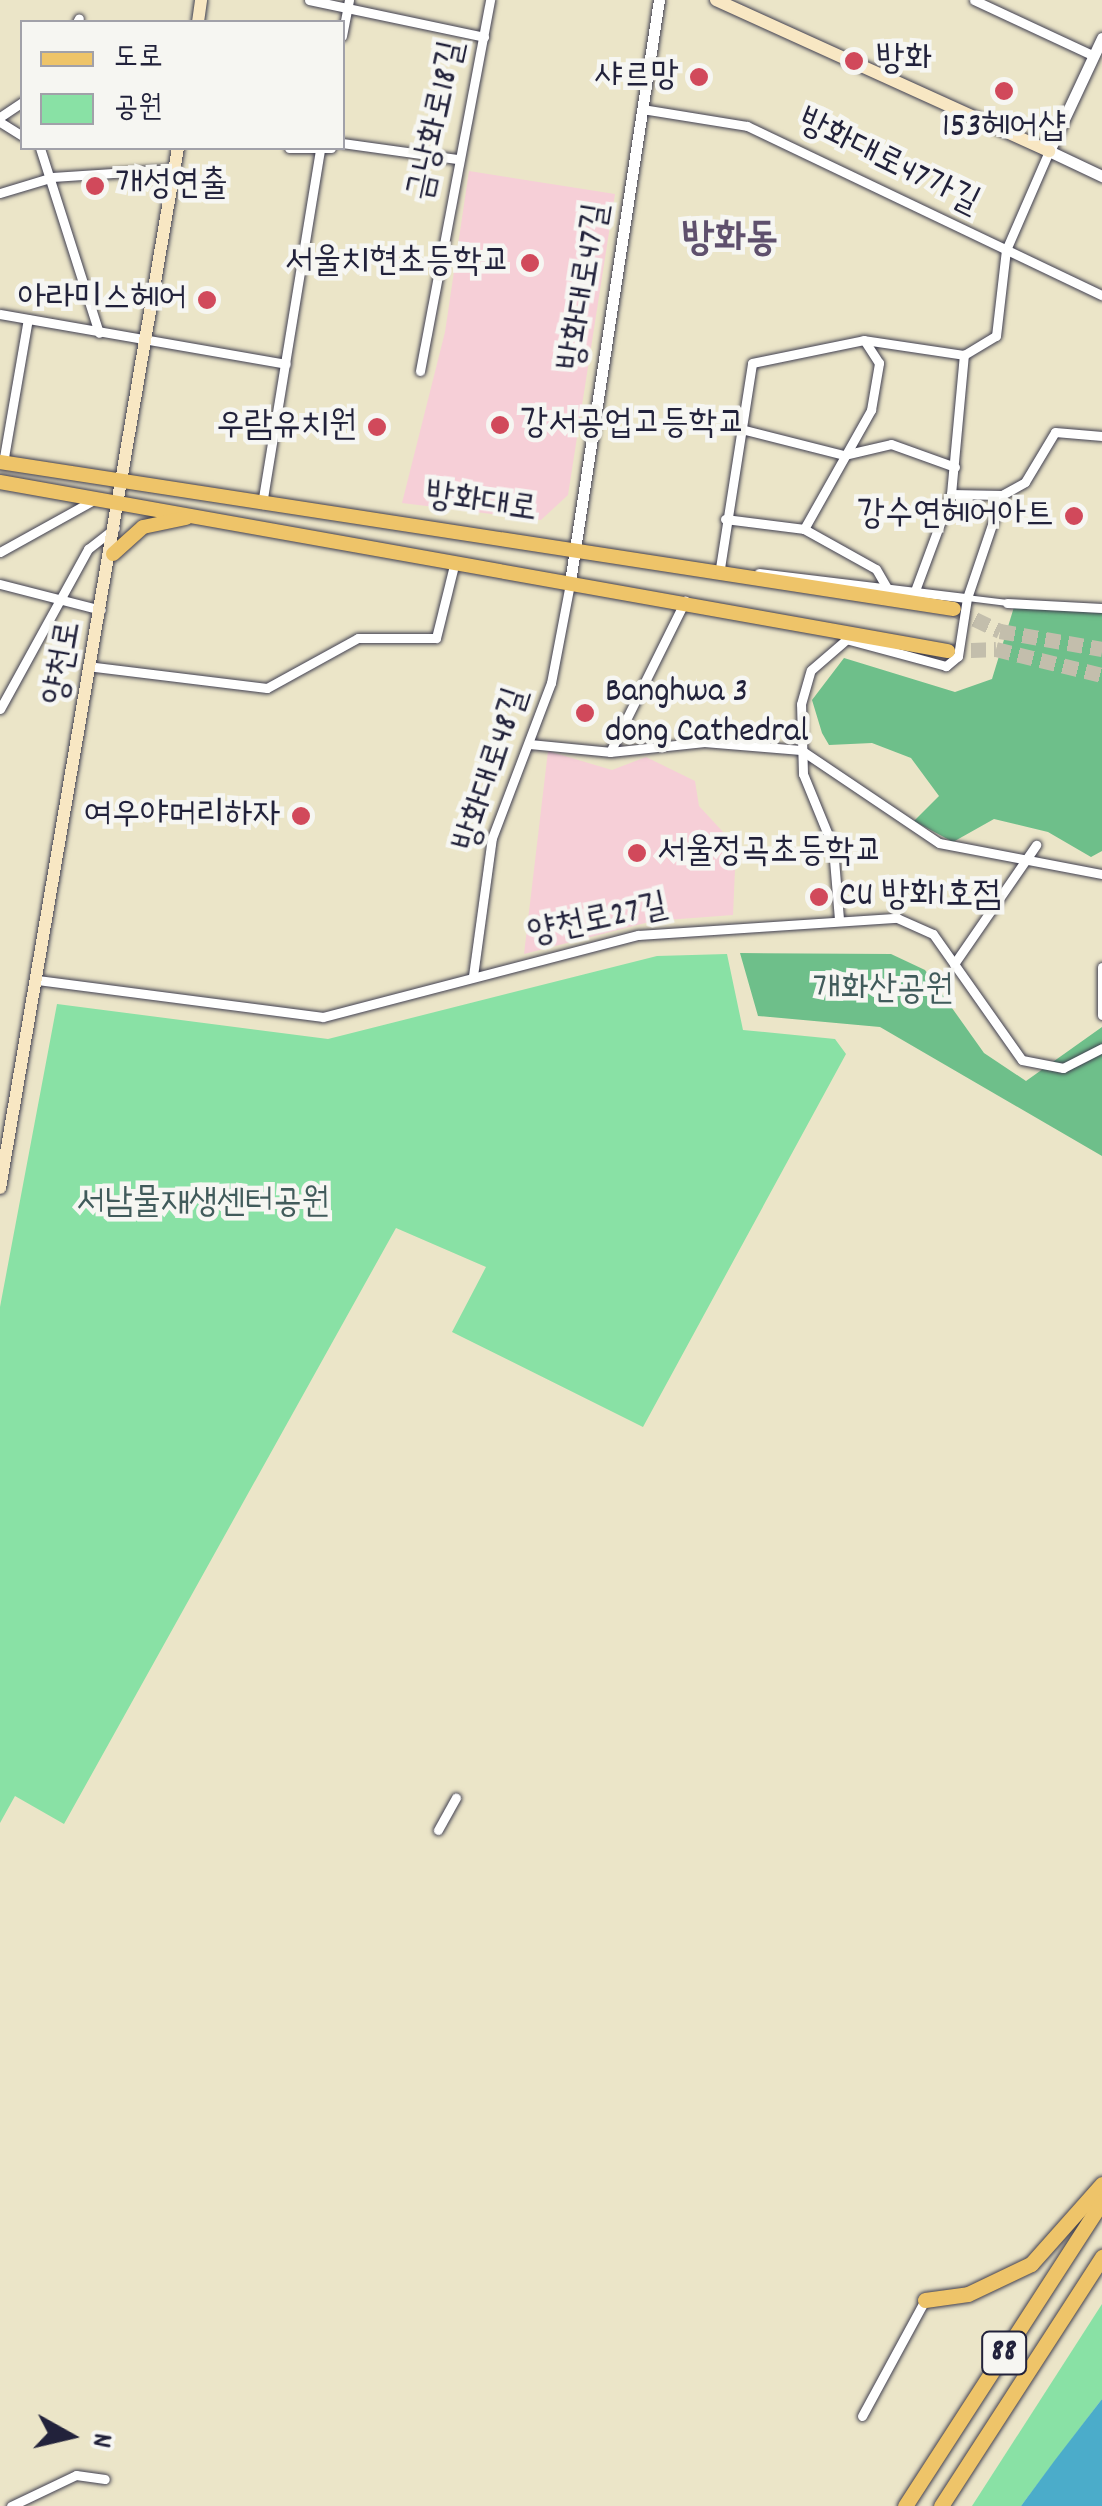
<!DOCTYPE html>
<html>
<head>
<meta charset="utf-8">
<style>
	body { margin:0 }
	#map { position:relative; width:1102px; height:2506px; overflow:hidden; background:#ebe5c8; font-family:Dekko,"Poor Story",sans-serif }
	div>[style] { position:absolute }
	.built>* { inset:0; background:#f6cfd7 }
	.green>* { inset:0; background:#89e1a5 }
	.forest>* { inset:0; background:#6ebf8a }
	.water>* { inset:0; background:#4bacca }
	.trunk-tunnel>* { height:15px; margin-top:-7.5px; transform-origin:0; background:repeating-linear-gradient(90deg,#c3beac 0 15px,transparent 0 23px) }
	.roads { filter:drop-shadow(0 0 2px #403f50) drop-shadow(0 0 2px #403f50) }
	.pedestrian>* { height:6px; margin:-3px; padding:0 3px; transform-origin:3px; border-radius:3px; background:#fff }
	.minor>* { height:9px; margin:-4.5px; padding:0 4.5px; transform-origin:4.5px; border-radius:4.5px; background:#fff }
	.tertiary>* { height:11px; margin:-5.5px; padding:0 5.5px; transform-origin:5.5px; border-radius:5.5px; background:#fff }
	.secondary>* { height:12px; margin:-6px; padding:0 6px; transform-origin:6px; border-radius:6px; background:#f8e7c3 }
	.primary>* { height:14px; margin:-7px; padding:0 7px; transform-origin:7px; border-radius:7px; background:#eec469 }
	.trunk>* { height:15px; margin:-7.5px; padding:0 7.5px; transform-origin:7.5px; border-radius:7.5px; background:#eec469 }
	.dots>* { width:28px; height:28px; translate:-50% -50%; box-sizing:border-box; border:5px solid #f6f6f2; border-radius:50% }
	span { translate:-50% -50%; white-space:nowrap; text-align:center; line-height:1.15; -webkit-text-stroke:9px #f6f6f2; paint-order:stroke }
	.shield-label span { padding:2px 8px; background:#f6f6f2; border:2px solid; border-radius:8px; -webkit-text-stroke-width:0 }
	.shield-label { font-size:32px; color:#22223b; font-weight:700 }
	.poi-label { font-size:35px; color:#22223b }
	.left { translate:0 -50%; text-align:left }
	.right { translate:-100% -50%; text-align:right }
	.street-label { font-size:35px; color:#22223b }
	.park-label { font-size:35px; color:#415b5b }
	.quarter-label { font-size:40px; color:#5f506d; font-weight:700 }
	.legend { position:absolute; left:20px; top:20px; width:325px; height:130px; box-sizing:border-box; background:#f6f6f2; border:2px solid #a1a1a9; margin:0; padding:12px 18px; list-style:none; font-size:30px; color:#22223b }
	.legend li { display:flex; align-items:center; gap:20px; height:50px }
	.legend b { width:50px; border:2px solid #a1a1a9 }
	.north { position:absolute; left:20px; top:2386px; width:100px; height:100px; -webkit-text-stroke:8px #f6f6f2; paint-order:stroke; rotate:98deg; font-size:28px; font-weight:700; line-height:40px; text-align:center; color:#22223b }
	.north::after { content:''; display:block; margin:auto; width:35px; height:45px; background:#22223b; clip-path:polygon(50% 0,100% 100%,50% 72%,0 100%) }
</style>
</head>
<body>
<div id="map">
	<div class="built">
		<i style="clip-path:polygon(469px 171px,615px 194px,568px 495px,541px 520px,402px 503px,445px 332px)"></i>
		<i style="clip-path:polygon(548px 751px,612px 770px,646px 757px,695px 781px,699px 806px,736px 846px,733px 915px,653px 921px,524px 954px)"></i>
	</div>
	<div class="green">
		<i style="clip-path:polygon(727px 954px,743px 1030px,835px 1039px,846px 1054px,643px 1427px,452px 1332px,486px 1267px,396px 1228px,64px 1824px,15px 1796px,0 1823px,0 1307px,57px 1004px,328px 1039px,657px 956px)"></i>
		<i style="clip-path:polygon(1102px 2304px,1102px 2399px,1021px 2506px,972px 2506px)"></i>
	</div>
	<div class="forest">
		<i style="clip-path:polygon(1014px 607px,1102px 613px,1102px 851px,1091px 857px,1048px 832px,994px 819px,953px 842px,914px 821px,939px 796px,911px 758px,872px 743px,829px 745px,822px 733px,812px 700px,844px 658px,955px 692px,992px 679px)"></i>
		<i style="clip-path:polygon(740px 953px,891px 954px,925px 970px,984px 1053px,1026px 1081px,1102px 1027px,1102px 1156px,880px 1027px,758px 1016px)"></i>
	</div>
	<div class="water">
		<i style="clip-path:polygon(1102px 2399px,1102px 2506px,1021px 2506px,1055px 2460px)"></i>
	</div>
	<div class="trunk-tunnel">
		<i style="left:954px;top:609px;width:51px;rotate:25.6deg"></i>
		<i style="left:1000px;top:631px;width:104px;rotate:10deg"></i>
		<i style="left:948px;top:651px;width:48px;rotate:-2.4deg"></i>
		<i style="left:996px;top:649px;width:109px;rotate:13.8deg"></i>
	</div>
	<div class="roads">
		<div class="pedestrian">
			<i style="left:967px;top:598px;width:40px;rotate:7.1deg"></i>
		</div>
		<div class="minor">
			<i style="left:309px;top:0;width:179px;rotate:11.9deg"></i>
			<i style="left:974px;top:0;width:132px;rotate:25deg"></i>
			<i style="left:77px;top:22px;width:4px;rotate:-63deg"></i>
			<i style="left:342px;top:36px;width:37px;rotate:-79deg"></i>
			<i style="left:642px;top:109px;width:106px;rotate:9.2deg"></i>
			<i style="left:747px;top:126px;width:393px;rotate:25.5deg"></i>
			<i style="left:0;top:117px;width:27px;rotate:-34deg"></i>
			<i style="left:0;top:122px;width:26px;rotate:32deg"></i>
			<i style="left:342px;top:143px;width:116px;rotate:7.9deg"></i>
			<i style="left:40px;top:148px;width:194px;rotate:72.3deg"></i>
			<i style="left:289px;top:148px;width:42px"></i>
			<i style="left:0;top:193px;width:55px;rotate:-16.8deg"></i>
			<i style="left:53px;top:177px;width:120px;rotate:-3.8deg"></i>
			<i style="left:0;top:314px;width:290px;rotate:9.9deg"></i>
			<i style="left:964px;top:355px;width:37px;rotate:-31deg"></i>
			<i style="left:996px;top:336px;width:87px;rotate:-83.4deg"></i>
			<i style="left:1006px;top:250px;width:108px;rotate:-66.5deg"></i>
			<i style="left:420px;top:371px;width:378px;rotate:-79.3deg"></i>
			<i style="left:741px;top:429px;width:106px;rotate:14.2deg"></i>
			<i style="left:844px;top:455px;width:48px;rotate:-13.2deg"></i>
			<i style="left:891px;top:444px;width:68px;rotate:19.8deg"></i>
			<i style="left:3px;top:463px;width:146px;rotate:-80.2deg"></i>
			<i style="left:951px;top:494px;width:51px;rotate:1.1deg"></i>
			<i style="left:1002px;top:495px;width:26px;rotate:-29deg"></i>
			<i style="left:1025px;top:482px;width:58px;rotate:-59deg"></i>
			<i style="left:1055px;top:432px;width:47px;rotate:4.9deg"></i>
			<i style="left:262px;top:504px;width:361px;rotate:-80.7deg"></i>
			<i style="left:725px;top:519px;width:80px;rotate:7.2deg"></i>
			<i style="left:804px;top:529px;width:82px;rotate:29.1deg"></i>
			<i style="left:876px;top:569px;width:24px;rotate:60deg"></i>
			<i style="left:804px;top:529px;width:137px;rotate:-60.6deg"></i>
			<i style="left:871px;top:410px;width:48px;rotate:-80.3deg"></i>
			<i style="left:879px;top:363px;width:27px;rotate:-123deg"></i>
			<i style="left:0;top:552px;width:107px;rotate:-29deg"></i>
			<i style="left:720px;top:568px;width:207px;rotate:-81.1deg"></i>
			<i style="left:752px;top:363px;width:114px;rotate:-11.6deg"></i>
			<i style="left:864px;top:340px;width:101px;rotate:8.5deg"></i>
			<i style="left:759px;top:573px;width:209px;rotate:6.9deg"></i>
			<i style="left:967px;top:598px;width:59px;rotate:98.8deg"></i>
			<i style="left:958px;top:656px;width:16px;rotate:140deg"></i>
			<i style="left:946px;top:666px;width:104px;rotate:-164.9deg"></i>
			<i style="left:0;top:584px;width:104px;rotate:14.4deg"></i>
			<i style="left:913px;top:596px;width:109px;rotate:-69.6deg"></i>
			<i style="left:951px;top:494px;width:140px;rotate:-84.7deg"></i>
			<i style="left:967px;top:598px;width:109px;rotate:-71.2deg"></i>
			<i style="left:1007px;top:603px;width:95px;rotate:3deg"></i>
			<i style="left:95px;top:667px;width:173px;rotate:7deg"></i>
			<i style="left:267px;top:688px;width:104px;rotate:-28.8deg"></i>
			<i style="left:358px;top:638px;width:78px"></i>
			<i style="left:436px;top:638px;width:75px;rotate:-76.1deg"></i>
			<i style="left:0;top:709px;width:183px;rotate:-61.2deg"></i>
			<i style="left:88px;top:549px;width:34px;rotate:-38deg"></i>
			<i style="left:529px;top:744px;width:81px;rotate:5.6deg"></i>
			<i style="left:610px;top:752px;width:169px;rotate:-63.6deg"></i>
			<i style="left:610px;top:752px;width:95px;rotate:-6.1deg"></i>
			<i style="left:704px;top:742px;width:97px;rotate:4.7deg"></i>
			<i style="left:801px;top:750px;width:166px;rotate:34deg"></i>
			<i style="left:939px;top:843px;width:166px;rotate:10.8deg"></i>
			<i style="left:839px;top:919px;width:72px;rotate:-94.8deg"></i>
			<i style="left:833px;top:847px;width:79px;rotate:-112.3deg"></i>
			<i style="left:803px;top:774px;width:70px;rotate:-91.6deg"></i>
			<i style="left:801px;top:704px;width:35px;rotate:-74deg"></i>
			<i style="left:811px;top:670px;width:48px;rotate:-40.7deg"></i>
			<i style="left:954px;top:964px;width:145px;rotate:-55.4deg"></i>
			<i style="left:1102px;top:967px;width:48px;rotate:90deg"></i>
			<i style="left:473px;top:976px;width:139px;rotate:-82.2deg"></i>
			<i style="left:492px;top:838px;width:166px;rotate:-69.2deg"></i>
			<i style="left:551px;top:683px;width:102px;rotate:-79.2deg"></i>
			<i style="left:38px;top:980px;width:287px;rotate:7.4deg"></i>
			<i style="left:323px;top:1017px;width:325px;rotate:-14.6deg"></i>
			<i style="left:638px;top:935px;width:260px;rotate:-3.8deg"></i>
			<i style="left:897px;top:918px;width:39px;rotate:24deg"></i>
			<i style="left:933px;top:934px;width:154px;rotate:54.8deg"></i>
			<i style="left:1022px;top:1060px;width:42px;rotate:11deg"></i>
			<i style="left:1063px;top:1068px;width:44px;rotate:-27.1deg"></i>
			<i style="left:438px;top:1830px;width:37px;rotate:-61deg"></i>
			<i style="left:862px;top:2416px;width:132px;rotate:-61.5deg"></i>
			<i style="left:11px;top:2506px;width:72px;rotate:-25.5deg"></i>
			<i style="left:76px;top:2475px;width:29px;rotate:8deg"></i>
		</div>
		<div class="tertiary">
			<i style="left:1102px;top:38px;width:125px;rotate:115.1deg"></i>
			<i style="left:1049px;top:151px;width:59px;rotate:25.3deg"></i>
			<i style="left:570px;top:582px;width:589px;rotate:-81.31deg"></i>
		</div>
		<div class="secondary">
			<i style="left:716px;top:0;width:366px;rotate:24.4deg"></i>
			<i style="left:198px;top:22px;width:22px;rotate:-82deg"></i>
			<i style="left:0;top:1188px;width:1055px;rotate:-80.29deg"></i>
		</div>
		<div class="primary">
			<i style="left:0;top:462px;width:965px;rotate:8.76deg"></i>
			<i style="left:0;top:482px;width:963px;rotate:10.11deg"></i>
			<i style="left:113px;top:554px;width:40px;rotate:-42deg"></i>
			<i style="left:143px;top:527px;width:44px;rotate:-11.8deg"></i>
		</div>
		<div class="trunk">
			<i style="left:925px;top:2300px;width:43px;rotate:-7.9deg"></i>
			<i style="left:968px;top:2294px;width:70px;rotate:-25.5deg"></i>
			<i style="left:1031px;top:2264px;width:107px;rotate:-48.4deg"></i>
			<i style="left:905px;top:2506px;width:363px;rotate:-57.1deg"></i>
			<i style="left:941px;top:2506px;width:297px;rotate:-57.1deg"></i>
		</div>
	</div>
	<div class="dots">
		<i style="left:854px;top:61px;background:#d1495b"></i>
		<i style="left:699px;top:77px;background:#d1495b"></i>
		<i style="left:1004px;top:91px;background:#d1495b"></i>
		<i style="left:95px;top:186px;background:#d1495b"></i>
		<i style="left:530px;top:263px;background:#d1495b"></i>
		<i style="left:207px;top:300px;background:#d1495b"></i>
		<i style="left:500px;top:425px;background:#d1495b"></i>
		<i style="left:377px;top:427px;background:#d1495b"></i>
		<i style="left:1074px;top:516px;background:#d1495b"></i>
		<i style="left:585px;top:713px;background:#d1495b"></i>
		<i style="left:301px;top:816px;background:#d1495b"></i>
		<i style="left:637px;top:853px;background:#d1495b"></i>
		<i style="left:819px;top:897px;background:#d1495b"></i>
	</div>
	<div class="shield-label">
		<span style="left:1004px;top:2353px">88</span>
	</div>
	<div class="poi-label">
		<span class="left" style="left:876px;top:61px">방화</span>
		<span class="right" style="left:679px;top:77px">샤르망</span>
		<span style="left:1004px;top:128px">153헤어샵</span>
		<span class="left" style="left:115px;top:186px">개성연출</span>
		<span class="right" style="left:510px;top:263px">서울치현초등학교</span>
		<span class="right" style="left:187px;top:300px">아라미스헤어</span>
		<span class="left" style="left:520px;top:425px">강서공업고등학교</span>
		<span class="right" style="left:357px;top:427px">우람유치원</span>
		<span class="right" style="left:1054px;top:516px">강수연헤어아트</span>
		<span class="left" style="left:605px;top:713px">Banghwa 3<br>dong Cathedral</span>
		<span class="right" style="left:281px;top:816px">여우야머리하자</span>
		<span class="left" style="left:657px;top:853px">서울정곡초등학교</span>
		<span class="left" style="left:839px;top:897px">CU 방화1호점</span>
	</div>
	<div class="street-label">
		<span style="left:438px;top:121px;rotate:-78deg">금낭화로18길</span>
		<span style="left:888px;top:163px;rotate:26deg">방화대로47가길</span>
		<span style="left:586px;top:287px;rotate:-81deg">방화대로47길</span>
		<span style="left:481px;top:504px;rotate:8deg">방화대로</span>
		<span style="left:64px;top:663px;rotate:-80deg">양천로</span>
		<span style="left:493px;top:770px;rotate:-72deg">방화대로48길</span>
		<span style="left:598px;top:921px;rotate:-12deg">양천로27길</span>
	</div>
	<div class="park-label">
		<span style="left:883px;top:991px">개화산공원</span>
		<span style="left:203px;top:1204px">서남물재생센터공원</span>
	</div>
	<div class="quarter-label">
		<span style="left:730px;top:242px">방화동</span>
	</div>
	<ul class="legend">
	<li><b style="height:12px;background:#eec469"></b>도로</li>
	<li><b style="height:28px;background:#89e1a5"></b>공원</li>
	</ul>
	<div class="north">N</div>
</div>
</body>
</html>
